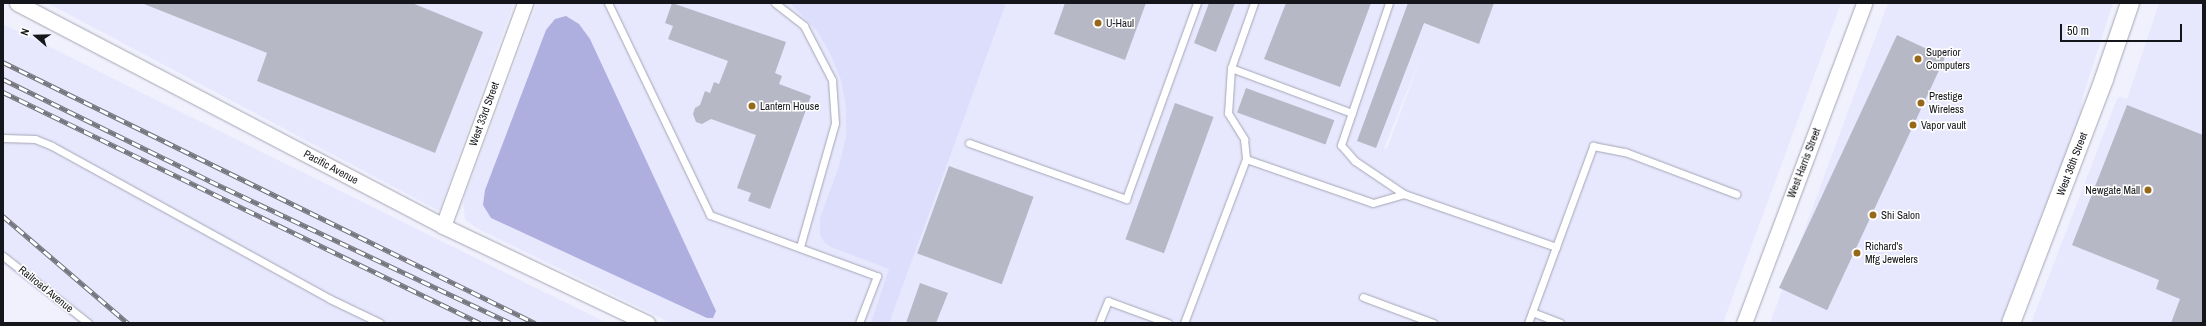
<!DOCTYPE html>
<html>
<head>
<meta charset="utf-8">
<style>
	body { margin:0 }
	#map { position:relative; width:2206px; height:326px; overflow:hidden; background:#f0f1fd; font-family:"Archivo Narrow",sans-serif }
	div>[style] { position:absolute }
	.built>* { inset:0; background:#e7e8fe }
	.green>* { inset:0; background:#dddefc }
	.water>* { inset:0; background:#aeaedf }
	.building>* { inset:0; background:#b7b8c6; transform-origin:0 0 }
	.roads { filter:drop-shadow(0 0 1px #a4a5b3) drop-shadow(0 0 1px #a4a5b3) }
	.service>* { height:7px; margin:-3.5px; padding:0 3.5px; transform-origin:3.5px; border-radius:3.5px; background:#fff }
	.minor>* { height:15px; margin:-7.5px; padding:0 7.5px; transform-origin:7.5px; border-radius:7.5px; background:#fff }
	.tertiary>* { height:18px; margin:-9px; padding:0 9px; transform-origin:9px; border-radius:9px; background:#fff }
	.rail>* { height:4.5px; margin-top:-2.25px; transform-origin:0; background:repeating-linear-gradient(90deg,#fff 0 9px,#74757d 0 18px); box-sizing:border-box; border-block:1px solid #74757d }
	.dots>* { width:11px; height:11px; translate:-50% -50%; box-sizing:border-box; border:2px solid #fff; border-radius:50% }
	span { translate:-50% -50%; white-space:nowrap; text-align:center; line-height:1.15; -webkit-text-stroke:3px #fff; paint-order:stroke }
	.poi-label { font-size:11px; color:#15161b }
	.left { translate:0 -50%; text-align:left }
	.right { translate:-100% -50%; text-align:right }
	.street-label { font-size:11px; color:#15161b }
	.frame { position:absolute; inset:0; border:4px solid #15161b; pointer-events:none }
	.north { position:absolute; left:16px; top:16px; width:40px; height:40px; -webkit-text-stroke:3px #fff; paint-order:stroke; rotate:290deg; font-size:11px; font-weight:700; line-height:16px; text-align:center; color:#15161b }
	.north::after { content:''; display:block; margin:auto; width:14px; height:18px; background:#15161b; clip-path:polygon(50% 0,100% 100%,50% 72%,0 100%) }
	.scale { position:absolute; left:2060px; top:24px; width:122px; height:18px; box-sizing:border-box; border:2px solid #15161b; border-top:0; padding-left:5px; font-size:12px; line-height:14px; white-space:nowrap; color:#15161b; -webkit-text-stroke:3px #fff; paint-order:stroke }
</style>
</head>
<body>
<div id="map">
	<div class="built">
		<i style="clip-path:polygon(51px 3px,514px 3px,439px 211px,51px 5px)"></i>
		<i style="clip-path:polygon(evenodd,537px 3px,1841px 3px,1723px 323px,671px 323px,476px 228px,465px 219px,463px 201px,537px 3px,1422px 54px,1387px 149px,1384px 148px,1422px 54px)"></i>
		<i style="clip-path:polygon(1888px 3px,2113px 3px,2083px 96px,2080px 120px,2002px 323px,1770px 323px)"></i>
		<i style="clip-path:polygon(2159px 3px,2203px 3px,2203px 323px,2031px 323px,2117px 99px,2120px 97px,2127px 99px)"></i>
		<i style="clip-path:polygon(3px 24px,607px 323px,79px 323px,3px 264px)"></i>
	</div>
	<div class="green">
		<i style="clip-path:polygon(790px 3px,1006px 3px,889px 323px,871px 323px,889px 269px,831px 247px,824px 242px,820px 235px,820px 218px,839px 166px,846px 137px,846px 107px,841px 80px,830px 53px,817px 31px)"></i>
	</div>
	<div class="water">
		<i style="clip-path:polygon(566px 16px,579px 24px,590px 39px,716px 311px,713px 318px,707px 318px,491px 218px,483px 205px,485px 190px,546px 30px,555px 19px)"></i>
	</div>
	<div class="building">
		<i style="clip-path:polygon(412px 3px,483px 32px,435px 153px,257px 81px,267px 53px,144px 4px)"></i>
		<i style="clip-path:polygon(672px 3px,786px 42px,775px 73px,782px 76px,779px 84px,811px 96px,770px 209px,748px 201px,751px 193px,737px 188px,756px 135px,711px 119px,702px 124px,696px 122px,693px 114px,695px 108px,700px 105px,705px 91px,710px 93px,714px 82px,719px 84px,728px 61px,668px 39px,673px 26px,665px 23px)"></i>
		<i style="clip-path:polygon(1065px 3px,1146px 3px,1125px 60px,1054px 34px)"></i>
		<i style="clip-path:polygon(1209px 3px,1235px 3px,1216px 52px,1194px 43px)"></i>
		<i style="clip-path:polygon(1286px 3px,1371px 3px,1340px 87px,1264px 59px)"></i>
		<i style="clip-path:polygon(1408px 3px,1494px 3px,1479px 44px,1424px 23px,1376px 148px,1357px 141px)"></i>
		<i style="left:1897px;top:35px;width:53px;height:279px;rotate:25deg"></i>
		<i style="left:1246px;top:88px;width:94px;height:26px;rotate:20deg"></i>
		<i style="left:1175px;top:103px;width:41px;height:145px;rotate:20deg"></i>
		<i style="clip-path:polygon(2127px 105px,2203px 135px,2203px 323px,2171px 323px,2180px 299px,2156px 289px,2159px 280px,2072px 245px)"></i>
		<i style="left:949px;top:166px;width:90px;height:93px;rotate:20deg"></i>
		<i style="clip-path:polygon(920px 283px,948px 293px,936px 323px,906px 323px)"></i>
	</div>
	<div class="roads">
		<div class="service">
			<i style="left:608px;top:3px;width:235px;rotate:64.3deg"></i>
			<i style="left:710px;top:215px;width:178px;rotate:20.1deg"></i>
			<i style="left:877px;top:276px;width:50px;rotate:111deg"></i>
			<i style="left:775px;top:3px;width:37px;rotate:38deg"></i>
			<i style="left:804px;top:26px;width:61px;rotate:62.6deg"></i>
			<i style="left:832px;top:80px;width:43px;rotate:86deg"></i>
			<i style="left:835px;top:123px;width:129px;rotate:105.8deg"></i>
			<i style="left:1254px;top:3px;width:69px;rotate:109.5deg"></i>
			<i style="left:1231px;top:68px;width:129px;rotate:20.4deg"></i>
			<i style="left:1389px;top:3px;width:150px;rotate:108.7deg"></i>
			<i style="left:1341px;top:145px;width:21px;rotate:49deg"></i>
			<i style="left:1355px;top:161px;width:59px;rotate:34deg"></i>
			<i style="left:1404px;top:194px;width:161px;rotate:19.2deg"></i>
			<i style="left:1231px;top:68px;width:45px;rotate:93.8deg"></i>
			<i style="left:1228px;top:113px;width:31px;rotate:58deg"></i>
			<i style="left:1244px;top:139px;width:20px;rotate:84deg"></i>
			<i style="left:3px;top:138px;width:32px;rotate:2deg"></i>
			<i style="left:35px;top:139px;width:18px;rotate:22deg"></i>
			<i style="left:52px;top:146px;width:317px;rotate:28.8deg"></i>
			<i style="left:330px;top:299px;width:55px;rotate:25.6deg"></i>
			<i style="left:969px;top:143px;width:167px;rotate:19.6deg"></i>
			<i style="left:1126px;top:199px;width:208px;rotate:-70.1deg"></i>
			<i style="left:3px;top:256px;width:108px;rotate:38.2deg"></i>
			<i style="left:1363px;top:297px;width:75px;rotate:20.4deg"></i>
			<i style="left:1532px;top:312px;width:30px;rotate:21deg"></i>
			<i style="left:1099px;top:323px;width:24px;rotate:-68deg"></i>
			<i style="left:1108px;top:301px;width:64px;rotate:20.1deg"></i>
			<i style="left:1184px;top:323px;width:175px;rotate:-69.3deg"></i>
			<i style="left:1246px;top:159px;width:134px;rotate:19.1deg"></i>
			<i style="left:1373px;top:203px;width:32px;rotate:-16deg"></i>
			<i style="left:1528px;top:323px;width:189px;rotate:-69.8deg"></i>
			<i style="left:1593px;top:146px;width:33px;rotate:11deg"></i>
			<i style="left:1625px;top:152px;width:119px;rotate:20.7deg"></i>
		</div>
		<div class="minor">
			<i style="left:17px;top:3px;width:481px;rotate:27.6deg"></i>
			<i style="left:443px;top:226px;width:226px;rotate:25.4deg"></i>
			<i style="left:443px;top:226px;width:238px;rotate:-69.8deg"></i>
			<i style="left:1744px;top:323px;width:342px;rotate:-69.4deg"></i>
		</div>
		<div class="tertiary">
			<i style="left:2011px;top:323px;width:261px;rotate:-69.1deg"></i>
			<i style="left:2104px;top:79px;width:80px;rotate:-71.1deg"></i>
		</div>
	</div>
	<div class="rail">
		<i style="left:3px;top:62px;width:593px;rotate:26.13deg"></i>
		<i style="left:3px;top:79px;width:231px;rotate:26.2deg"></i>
		<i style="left:210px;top:181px;width:332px;rotate:25.3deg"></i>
		<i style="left:3px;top:92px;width:530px;rotate:25.84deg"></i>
		<i style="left:3px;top:216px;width:165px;rotate:40.6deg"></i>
	</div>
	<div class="dots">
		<i style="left:1098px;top:23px;background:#98681a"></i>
		<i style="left:1918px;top:59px;background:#98681a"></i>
		<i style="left:1921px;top:103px;background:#98681a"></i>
		<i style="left:752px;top:106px;background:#98681a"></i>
		<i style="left:1913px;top:125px;background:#98681a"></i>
		<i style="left:2148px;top:190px;background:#98681a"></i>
		<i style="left:1873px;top:215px;background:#98681a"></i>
		<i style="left:1857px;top:253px;background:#98681a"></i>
	</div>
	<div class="poi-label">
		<span class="left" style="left:1106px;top:23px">U-Haul</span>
		<span class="left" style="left:1926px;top:59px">Superior<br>Computers</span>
		<span class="left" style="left:1929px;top:103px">Prestige<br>Wireless</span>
		<span class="left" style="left:760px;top:106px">Lantern House</span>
		<span class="left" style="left:1921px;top:125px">Vapor vault</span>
		<span class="right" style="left:2140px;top:190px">Newgate Mall</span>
		<span class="left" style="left:1881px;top:215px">Shi Salon</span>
		<span class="left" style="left:1865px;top:253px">Richard's<br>Mfg Jewelers</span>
	</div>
	<div class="street-label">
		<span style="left:484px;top:114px;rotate:-70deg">West 33rd Street</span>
		<span style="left:1804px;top:163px;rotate:-69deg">West Harris Street</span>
		<span style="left:2072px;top:164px;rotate:-69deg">West 36th Street</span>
		<span style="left:331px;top:167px;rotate:28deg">Pacific Avenue</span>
		<span style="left:46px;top:289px;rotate:39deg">Railroad Avenue</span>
	</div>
	<div class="frame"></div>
	<div class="north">N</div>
	<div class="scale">50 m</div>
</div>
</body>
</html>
